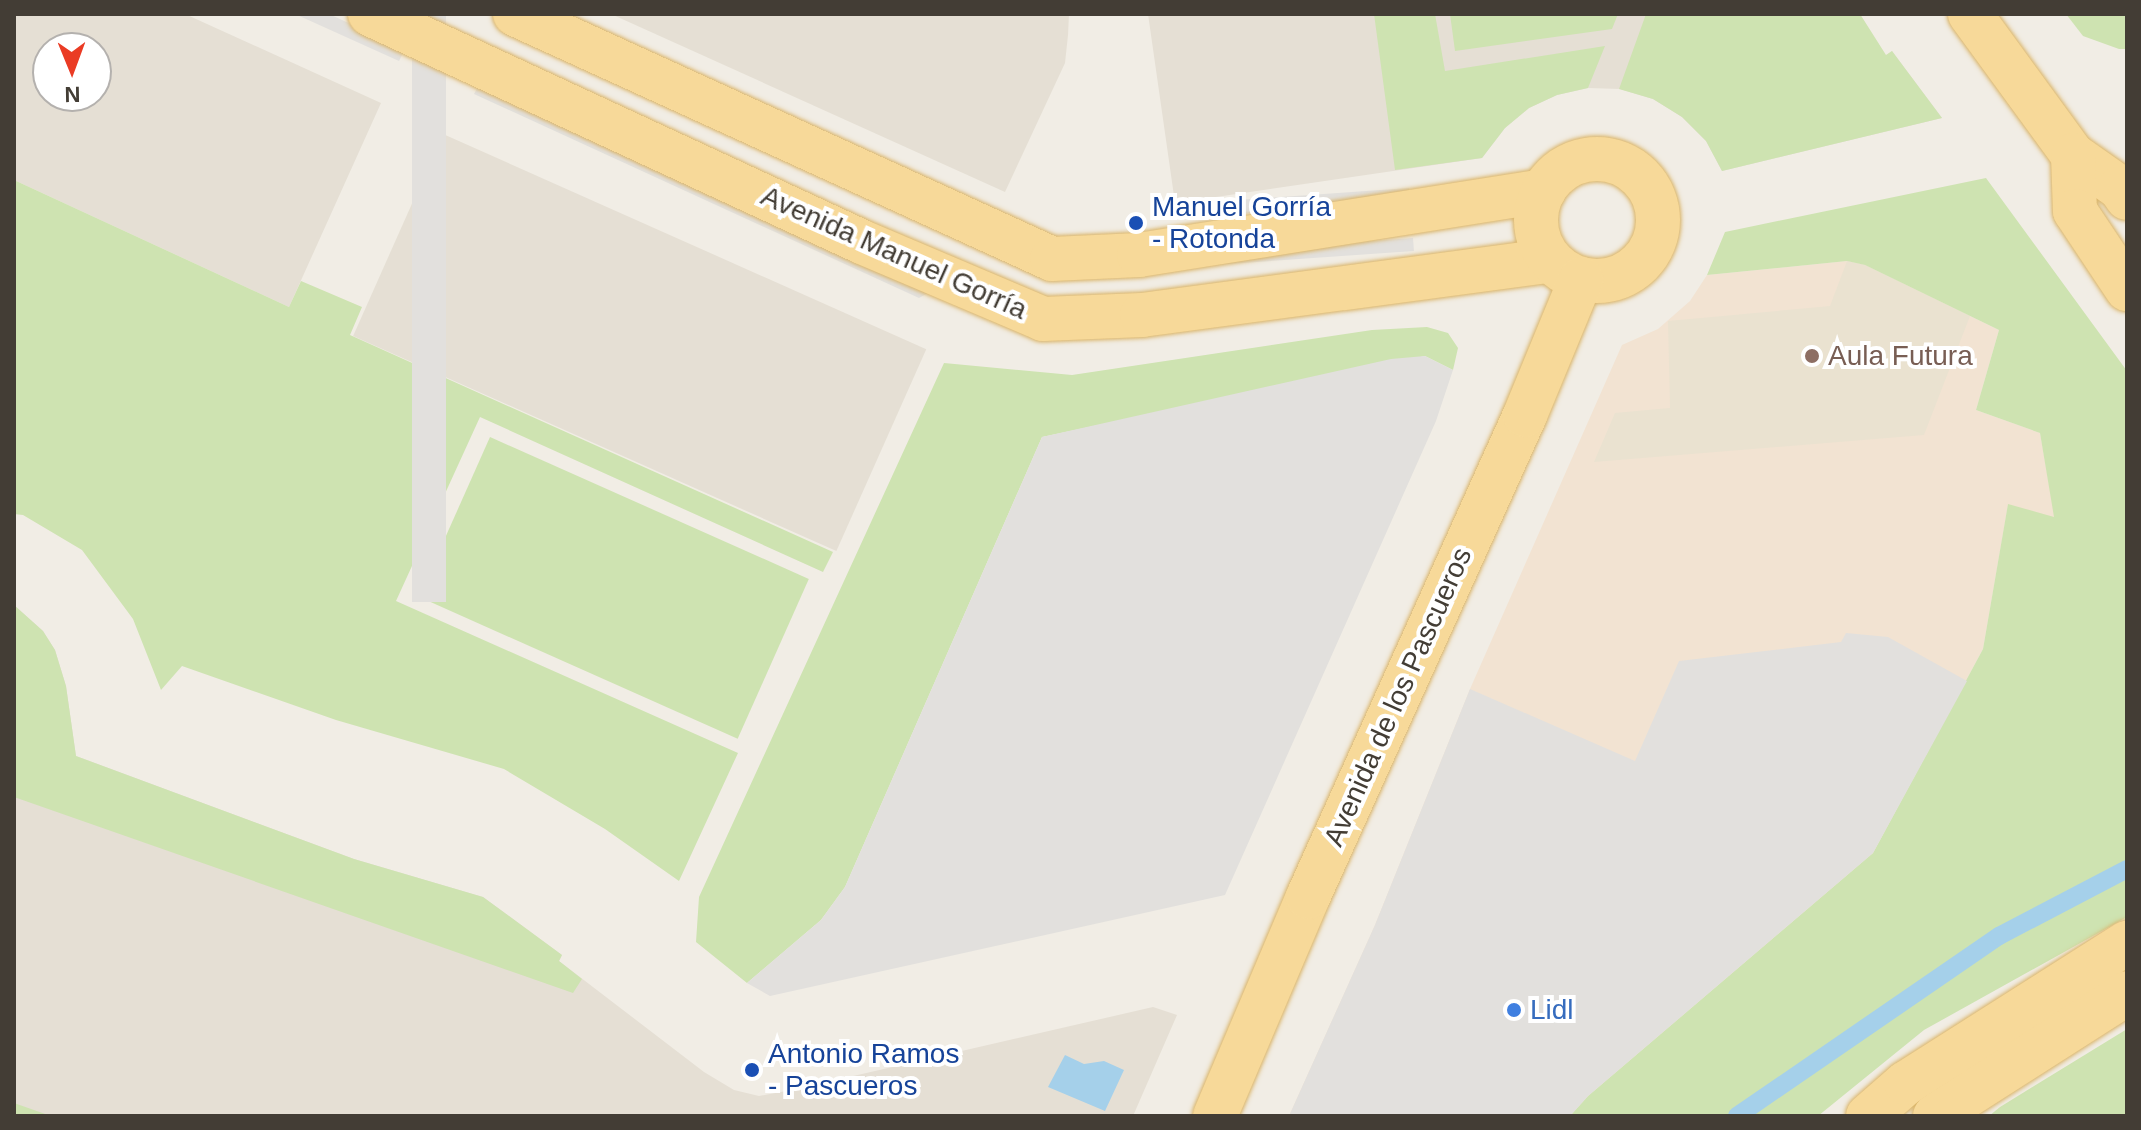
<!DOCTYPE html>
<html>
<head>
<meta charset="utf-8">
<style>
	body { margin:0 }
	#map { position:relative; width:2141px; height:1130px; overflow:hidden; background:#f1ede5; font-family:Helvetica,sans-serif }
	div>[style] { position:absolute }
	.residential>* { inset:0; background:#e5dfd4; transform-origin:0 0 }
	.commercial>* { inset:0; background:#f2e3d2 }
	.education>* { inset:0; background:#eae2d0 }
	.green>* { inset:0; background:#cee3b1; transform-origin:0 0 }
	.parking>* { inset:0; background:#e2e0dd; transform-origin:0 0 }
	.water>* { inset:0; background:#a5d0ea }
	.stream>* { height:18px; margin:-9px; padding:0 9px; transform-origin:9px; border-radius:9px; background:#a5d0ea }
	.roads { filter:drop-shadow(0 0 2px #dab56a) drop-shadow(0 0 2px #dab56a) }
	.major>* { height:44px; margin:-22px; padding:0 22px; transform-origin:22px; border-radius:22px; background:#f7d999 }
	.major>.ring { margin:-22px; padding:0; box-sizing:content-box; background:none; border:44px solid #f7d999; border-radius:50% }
	.dots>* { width:22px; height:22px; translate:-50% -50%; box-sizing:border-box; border:4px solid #fff; border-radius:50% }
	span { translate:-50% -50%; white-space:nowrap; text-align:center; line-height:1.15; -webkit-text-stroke:8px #fff; paint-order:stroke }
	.transit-label { font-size:28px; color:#164399 }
	.left { translate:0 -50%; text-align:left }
	.street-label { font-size:28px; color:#433d35 }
	.education-label { font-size:28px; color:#785e54 }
	.shop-label { font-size:28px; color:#366cbe }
	.frame { position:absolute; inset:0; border:16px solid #433d35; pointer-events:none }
	.north { position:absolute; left:32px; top:32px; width:80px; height:80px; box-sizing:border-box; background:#fff; border:2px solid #b4b1ae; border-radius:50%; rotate:179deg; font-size:22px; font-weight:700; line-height:32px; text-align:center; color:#433d35 }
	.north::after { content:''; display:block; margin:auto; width:28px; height:36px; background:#ea3b24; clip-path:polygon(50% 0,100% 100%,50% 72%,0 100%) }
</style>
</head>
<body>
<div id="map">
	<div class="residential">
		<i style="clip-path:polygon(evenodd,14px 14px,185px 14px,381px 103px,289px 307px,14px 180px,14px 14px,48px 48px,96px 48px,96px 96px,48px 96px,48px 48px)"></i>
		<i style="clip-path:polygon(611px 14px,1069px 14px,1068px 35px,1065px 63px,1005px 192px)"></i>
		<i style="clip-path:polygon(1148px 14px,1831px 14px,1869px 68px,1892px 51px,1942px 118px,1722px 171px,1706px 141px,1682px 117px,1653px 99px,1620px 89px,1588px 88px,1557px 95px,1529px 108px,1505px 128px,1482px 158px,1175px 203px)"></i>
		<i style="left:443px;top:134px;width:529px;height:221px;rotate:24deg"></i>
		<i style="clip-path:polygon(14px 605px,43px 631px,55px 650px,66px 686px,76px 756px,354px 859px,483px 897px,562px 955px,559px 961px,704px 1072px,734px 1090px,759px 1096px,797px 1089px,1153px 1007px,1177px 1015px,1133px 1116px,14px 1116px)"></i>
	</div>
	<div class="commercial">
		<i style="clip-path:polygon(1847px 261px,1865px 265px,1999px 330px,1976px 410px,2040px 433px,2055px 518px,2008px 505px,1983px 649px,1873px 853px,1588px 1096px,1570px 1116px,1289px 1116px,1375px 925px,1470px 689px,1622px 345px,1658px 329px,1690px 301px,1707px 275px)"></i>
	</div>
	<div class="education">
		<i style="clip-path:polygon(1847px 261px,1865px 265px,1970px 316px,1924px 435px,1594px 462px,1615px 413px,1670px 408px,1668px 321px,1830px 306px)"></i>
	</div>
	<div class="green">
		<i style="clip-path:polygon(1374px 14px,1435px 14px,1445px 71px,1605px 46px,1588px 88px,1557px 95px,1529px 108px,1505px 128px,1482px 158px,1395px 170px)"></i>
		<i style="clip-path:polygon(1450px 14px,1618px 14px,1612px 29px,1455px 51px)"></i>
		<i style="clip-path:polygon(1646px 14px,1860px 14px,1886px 55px,1892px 51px,1942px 118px,1722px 171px,1706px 141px,1682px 117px,1653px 99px,1619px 89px)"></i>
		<i style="clip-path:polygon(2066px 14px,2127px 14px,2127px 49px,2119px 49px,2083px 36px)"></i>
		<i style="clip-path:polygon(1986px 178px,2127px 371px,2127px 917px,1924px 1030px,1818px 1116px,1570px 1116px,1588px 1096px,1873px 853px,1983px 649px,2008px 504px,2054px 517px,2040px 433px,1976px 410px,1999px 330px,1865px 265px,1847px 261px,1707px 275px,1725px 232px)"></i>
		<i style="clip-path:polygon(14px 180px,289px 307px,301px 281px,362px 307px,350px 335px,833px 552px,823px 572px,480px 417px,396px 601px,738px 753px,679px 881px,605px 829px,504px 769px,336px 720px,182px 666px,161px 690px,133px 619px,82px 550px,23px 515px,14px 514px)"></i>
		<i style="clip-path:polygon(1427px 327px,1448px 333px,1458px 348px,1453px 370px,1425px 356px,1042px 437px,845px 887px,821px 920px,747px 983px,696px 942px,699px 897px,944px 363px,1072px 375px,1372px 330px)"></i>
		<i style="left:490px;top:437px;width:349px;height:175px;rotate:24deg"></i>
		<i style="clip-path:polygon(14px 605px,43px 631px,55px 650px,66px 686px,76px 756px,354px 859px,483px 897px,562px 955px,559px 961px,582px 979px,573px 993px,14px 797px)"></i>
		<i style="clip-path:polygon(2127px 1029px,2127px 1116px,1989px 1116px,2000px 1107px)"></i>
		<i style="clip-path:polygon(14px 1103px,51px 1116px,14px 1116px)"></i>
	</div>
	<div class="parking">
		<i style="clip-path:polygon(295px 14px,329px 14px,405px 49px,399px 61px)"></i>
		<i style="left:412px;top:14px;width:34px;height:588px"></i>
		<i style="clip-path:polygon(480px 83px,935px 289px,919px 298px,474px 94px)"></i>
		<i style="left:1409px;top:188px;width:14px;height:216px;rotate:86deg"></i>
		<i style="left:1413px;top:238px;width:13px;height:228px;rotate:86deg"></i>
		<i style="clip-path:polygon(1425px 356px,1453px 370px,1436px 421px,1225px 895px,770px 996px,747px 983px,821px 920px,845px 887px,1042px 437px,1391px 359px)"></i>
		<i style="clip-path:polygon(1846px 633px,1888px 637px,1967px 681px,1873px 853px,1588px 1096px,1570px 1116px,1289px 1116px,1375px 925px,1470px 689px,1635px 761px,1679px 661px,1841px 642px)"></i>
	</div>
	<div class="water">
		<i style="clip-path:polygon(1065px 1055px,1084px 1064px,1104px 1061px,1124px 1070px,1105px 1111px,1048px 1087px)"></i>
	</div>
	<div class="stream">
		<i style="left:1737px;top:1116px;width:318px;rotate:-34.5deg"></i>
		<i style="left:1999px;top:936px;width:144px;rotate:-27.6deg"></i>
	</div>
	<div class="roads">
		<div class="major">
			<i style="left:370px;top:14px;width:542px;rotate:24.86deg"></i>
			<i style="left:862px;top:242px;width:197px;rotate:23deg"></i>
			<i style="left:1043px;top:319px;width:99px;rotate:-2.3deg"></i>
			<i style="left:1142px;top:315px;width:411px;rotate:-7.6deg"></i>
			<i style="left:515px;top:14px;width:590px;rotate:24.52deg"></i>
			<i style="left:1052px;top:259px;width:87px;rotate:-2.6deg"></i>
			<i style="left:1139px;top:255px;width:410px;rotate:-9deg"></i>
			<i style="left:1970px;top:14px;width:175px;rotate:53.9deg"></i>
			<i style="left:2073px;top:155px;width:57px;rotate:35.1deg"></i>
			<i style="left:2120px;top:188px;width:12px;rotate:55deg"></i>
			<i style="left:2073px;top:155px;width:56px;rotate:88deg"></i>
			<i style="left:2075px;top:211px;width:94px;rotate:56.3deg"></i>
			<i class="ring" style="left:1536px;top:159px;width:78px;height:78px"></i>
			<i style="left:1215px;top:1116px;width:238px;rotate:-67deg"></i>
			<i style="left:1308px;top:897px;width:529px;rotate:-65.76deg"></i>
			<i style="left:1525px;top:415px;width:147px;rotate:-67.6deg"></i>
			<i style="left:1868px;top:1116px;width:50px;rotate:-41deg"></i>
			<i style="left:1906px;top:1083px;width:262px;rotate:-32.4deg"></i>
			<i style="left:1935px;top:1116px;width:228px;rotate:-32.6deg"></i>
		</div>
	</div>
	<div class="dots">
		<i style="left:1136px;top:223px;background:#1a4fb4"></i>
		<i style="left:1812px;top:356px;background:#8d6e63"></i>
		<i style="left:1514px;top:1010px;background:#3f7fe0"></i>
		<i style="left:752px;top:1070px;background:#1a4fb4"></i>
	</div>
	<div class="transit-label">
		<span class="left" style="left:1152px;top:223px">Manuel Gorría<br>- Rotonda</span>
		<span class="left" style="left:768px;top:1070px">Antonio Ramos<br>- Pascueros</span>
	</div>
	<div class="street-label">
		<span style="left:894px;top:253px;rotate:24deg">Avenida Manuel Gorría</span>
		<span style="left:1398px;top:697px;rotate:-66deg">Avenida de los Pascueros</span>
	</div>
	<div class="education-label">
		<span class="left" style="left:1828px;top:356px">Aula Futura</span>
	</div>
	<div class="shop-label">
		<span class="left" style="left:1530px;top:1010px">Lidl</span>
	</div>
	<div class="frame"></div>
	<div class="north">N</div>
</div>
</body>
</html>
